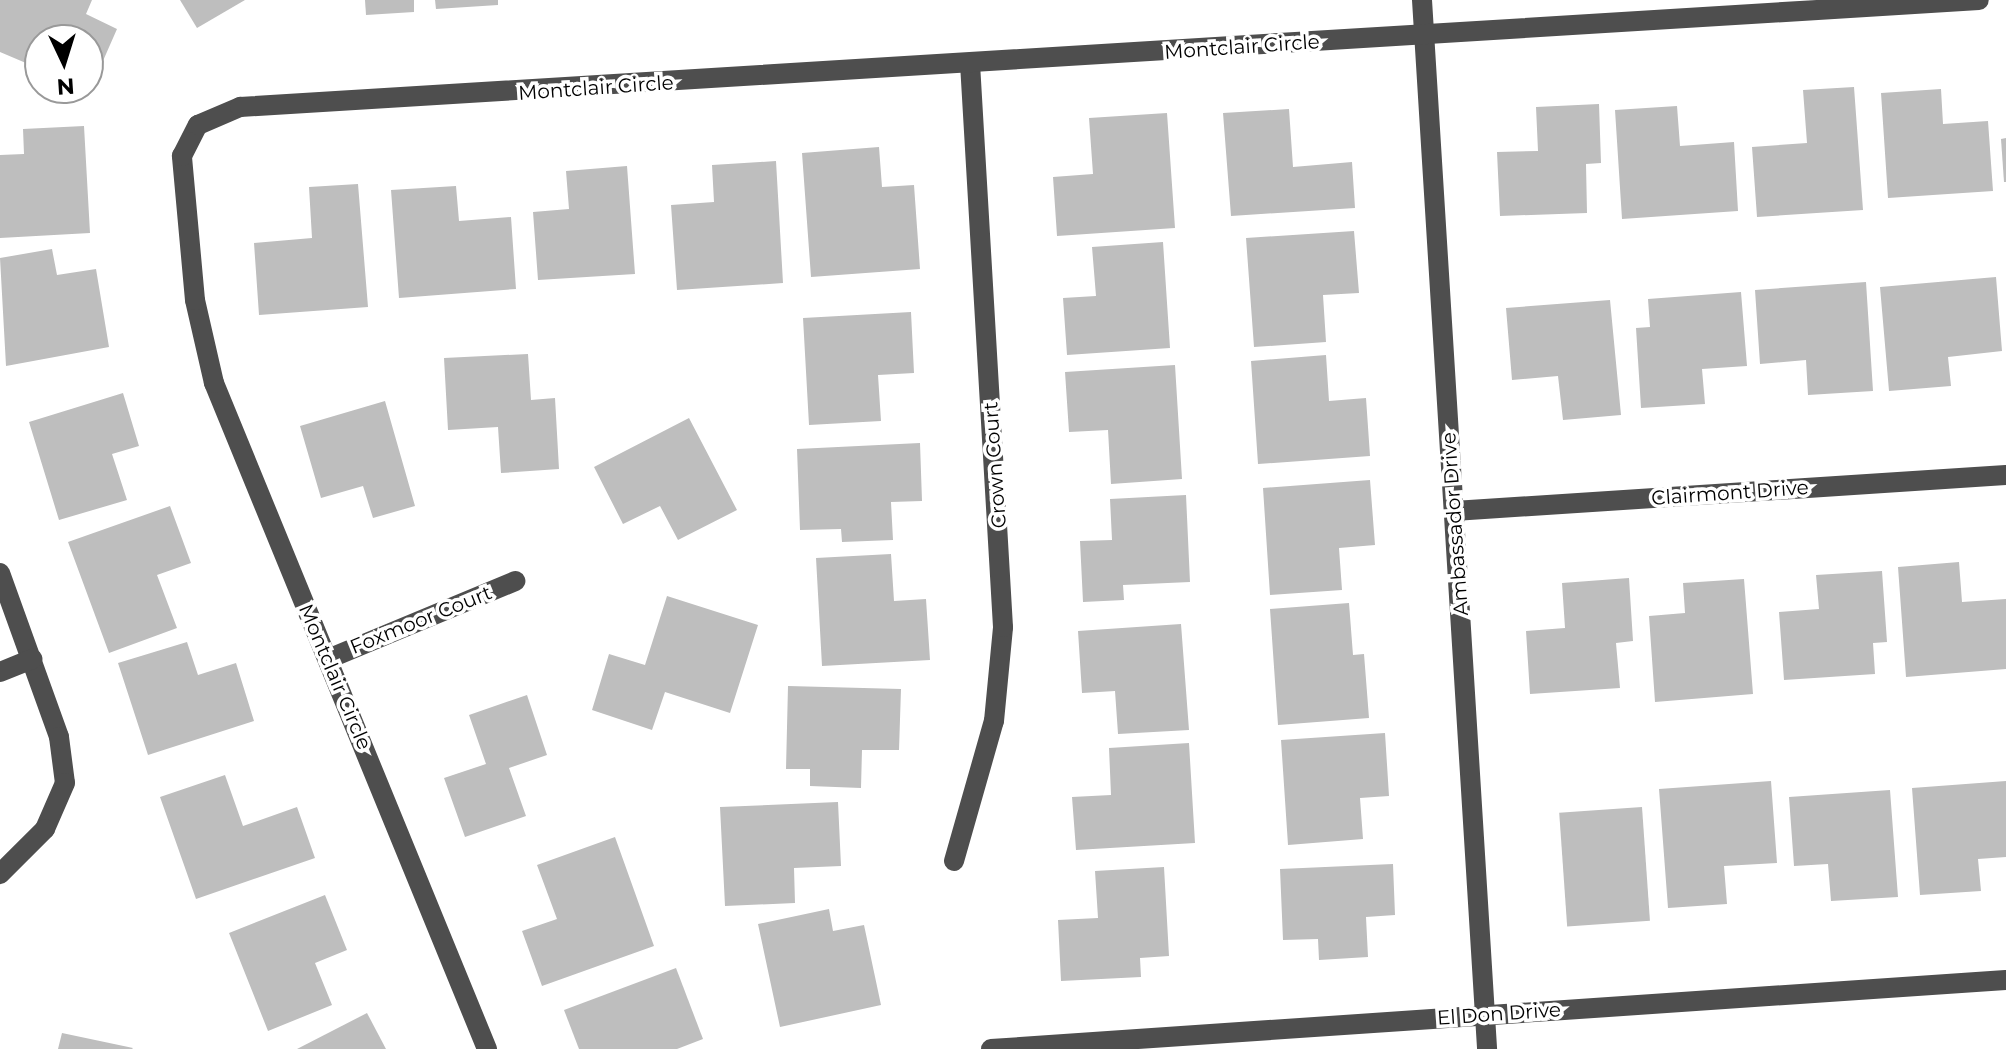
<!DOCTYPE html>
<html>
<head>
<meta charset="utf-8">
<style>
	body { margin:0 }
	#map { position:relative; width:2006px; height:1049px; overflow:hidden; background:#fff; font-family:Montserrat,sans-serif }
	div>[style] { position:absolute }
	.building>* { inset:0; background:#bebebe; transform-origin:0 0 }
	.minor>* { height:20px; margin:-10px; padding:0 10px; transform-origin:10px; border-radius:10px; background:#4e4e4e }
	span { translate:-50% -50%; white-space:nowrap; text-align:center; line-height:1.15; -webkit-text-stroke:7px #fff; paint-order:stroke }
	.street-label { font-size:20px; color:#000 }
	.north { position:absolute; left:24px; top:24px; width:80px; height:80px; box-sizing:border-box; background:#fff; border:2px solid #999; border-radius:50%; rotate:176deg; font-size:22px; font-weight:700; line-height:32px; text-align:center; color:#000 }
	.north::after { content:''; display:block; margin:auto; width:28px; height:36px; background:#000; clip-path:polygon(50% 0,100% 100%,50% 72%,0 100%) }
</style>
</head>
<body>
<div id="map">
	<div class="building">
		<i style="clip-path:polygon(0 0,92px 0,86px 14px,117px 29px,88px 95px,88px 40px,40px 40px,40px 69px,0 52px)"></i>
		<i style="clip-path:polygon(180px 0,245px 0,197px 28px)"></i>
		<i style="clip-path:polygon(365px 0,414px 0,414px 12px,366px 15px)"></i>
		<i style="clip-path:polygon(435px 0,498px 0,498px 5px,436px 9px)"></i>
		<i style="clip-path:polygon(1854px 87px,1863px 210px,1757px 217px,1752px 147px,1807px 143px,1803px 90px)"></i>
		<i style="clip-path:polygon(1941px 89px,1943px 124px,1988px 121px,1993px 191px,1888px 198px,1881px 93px)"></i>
		<i style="clip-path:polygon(1599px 104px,1601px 163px,1586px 164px,1587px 213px,1500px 216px,1497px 152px,1538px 151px,1536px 107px)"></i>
		<i style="clip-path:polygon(1677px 106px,1680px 146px,1734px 142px,1738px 211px,1622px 219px,1615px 110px)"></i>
		<i style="clip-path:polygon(1289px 109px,1293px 167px,1352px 162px,1355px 208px,1231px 216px,1223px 113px)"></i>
		<i style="clip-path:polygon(1167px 113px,1175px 228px,1057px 236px,1053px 177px,1093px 174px,1089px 118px)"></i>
		<i style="clip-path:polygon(84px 126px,90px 233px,0 238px,0 155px,24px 154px,23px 129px)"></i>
		<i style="clip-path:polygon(2006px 138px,2006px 182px,2004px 182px,2001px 139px)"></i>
		<i style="clip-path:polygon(879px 147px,882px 187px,914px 185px,920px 269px,811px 277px,802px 153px)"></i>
		<i style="clip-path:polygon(776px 161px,783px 283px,677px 290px,671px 205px,714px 202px,712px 165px)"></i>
		<i style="clip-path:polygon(627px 166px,635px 274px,538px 280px,533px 212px,569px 209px,566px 171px)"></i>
		<i style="clip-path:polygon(358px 184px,368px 307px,259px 315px,254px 243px,312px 238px,309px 187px)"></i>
		<i style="clip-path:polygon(456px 186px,459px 221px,511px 217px,516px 289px,399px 298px,391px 190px)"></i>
		<i style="clip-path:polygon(1354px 231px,1359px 293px,1323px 295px,1326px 342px,1254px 347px,1246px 238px)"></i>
		<i style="clip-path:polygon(1163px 242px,1170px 348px,1067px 355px,1063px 298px,1096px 296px,1092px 247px)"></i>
		<i style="clip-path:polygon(52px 249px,57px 275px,96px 269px,109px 347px,6px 366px,0 258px)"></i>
		<i style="clip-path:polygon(1996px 277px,2002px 351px,1948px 357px,1951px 386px,1889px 391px,1880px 287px)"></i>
		<i style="clip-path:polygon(1866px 282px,1873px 391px,1808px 395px,1806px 360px,1760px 364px,1755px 290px)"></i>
		<i style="clip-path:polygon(1741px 292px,1747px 366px,1702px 369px,1705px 404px,1641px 408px,1636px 328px,1650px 327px,1648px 299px)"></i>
		<i style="clip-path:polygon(1610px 300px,1621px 415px,1563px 420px,1558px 376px,1512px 380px,1506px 308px)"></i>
		<i style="clip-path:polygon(911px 312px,914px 373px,878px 375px,881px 421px,809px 425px,803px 318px)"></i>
		<i style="clip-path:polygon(528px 354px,531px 400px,555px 398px,559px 469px,501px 473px,498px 427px,448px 430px,444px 358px)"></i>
		<i style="clip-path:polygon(1326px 355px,1329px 401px,1366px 398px,1370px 456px,1258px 464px,1251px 361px)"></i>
		<i style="clip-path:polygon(1175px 365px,1182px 479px,1111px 484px,1108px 430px,1069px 432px,1065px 372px)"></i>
		<i style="clip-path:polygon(123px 393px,139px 446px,112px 454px,127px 500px,59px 520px,29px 422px)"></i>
		<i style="clip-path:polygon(385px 401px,415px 506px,373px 518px,363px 486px,321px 498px,300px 426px)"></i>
		<i style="clip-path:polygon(689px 418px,737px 510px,678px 540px,660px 506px,623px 524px,594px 467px)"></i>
		<i style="clip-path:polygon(920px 443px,922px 501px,891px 502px,893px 540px,842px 542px,841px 529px,800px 530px,797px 449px)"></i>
		<i style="clip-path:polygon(1370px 480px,1375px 545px,1339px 548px,1342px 590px,1270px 595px,1263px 488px)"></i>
		<i style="clip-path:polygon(1186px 495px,1190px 582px,1123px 585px,1124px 600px,1083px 602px,1080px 541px,1112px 540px,1110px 499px)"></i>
		<i style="clip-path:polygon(170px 506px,191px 563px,157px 575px,177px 628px,109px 653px,68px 542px)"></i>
		<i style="clip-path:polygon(891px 554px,894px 601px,926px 599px,930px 660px,822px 666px,816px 558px)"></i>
		<i style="clip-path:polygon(1959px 562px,1962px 602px,2006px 599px,2006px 669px,1906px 677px,1898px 567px)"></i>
		<i style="clip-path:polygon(1882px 571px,1887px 642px,1873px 643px,1875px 674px,1784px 680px,1779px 612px,1819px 609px,1816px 575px)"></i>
		<i style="clip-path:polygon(1629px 578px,1633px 641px,1616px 643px,1620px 688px,1530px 694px,1526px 631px,1565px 628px,1562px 583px)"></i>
		<i style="clip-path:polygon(1744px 579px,1753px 694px,1655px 702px,1649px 616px,1685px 613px,1683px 583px)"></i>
		<i style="clip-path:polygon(667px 596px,758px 625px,730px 713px,665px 692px,652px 730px,592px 710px,609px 654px,645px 665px)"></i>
		<i style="clip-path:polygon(1349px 603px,1353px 655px,1364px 654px,1369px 718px,1278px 725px,1270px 609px)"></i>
		<i style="clip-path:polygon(1181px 624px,1189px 730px,1118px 734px,1115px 691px,1082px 693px,1078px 631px)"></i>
		<i style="clip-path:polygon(187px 642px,198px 675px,236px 663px,254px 721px,148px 755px,118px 663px)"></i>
		<i style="clip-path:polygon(788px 686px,901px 689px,899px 750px,862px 750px,861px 788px,810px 786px,810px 769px,786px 769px)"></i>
		<i style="clip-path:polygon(527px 695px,547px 755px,509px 768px,526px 816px,465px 837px,444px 778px,486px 764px,469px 715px)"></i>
		<i style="clip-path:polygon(1385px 733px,1389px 796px,1360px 798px,1363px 839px,1288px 845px,1281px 740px)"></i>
		<i style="clip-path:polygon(1189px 743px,1195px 843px,1076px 850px,1072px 797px,1111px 795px,1109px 748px)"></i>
		<i style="clip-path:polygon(225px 775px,243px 826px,297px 807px,315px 858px,196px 899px,160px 797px)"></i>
		<i style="clip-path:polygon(1771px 781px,1777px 863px,1724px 866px,1727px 904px,1668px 908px,1659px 789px)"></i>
		<i style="clip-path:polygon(2006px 781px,2006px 857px,1978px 859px,1981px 891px,1920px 895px,1912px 788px)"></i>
		<i style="clip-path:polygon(1890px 790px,1898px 897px,1831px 901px,1828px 864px,1794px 866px,1789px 797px)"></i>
		<i style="clip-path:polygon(838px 802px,841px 866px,794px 868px,795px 903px,725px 906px,720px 807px)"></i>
		<i style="left:1642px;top:807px;width:114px;height:83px;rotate:86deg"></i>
		<i style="clip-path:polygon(615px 837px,654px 946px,542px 986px,522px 931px,557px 919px,537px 865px)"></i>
		<i style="clip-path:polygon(1393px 864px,1395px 915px,1366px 917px,1368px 957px,1319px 960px,1318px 939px,1283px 940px,1280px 869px)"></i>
		<i style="clip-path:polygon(1164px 867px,1169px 956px,1140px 958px,1141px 977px,1061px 981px,1058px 920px,1098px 918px,1095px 871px)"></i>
		<i style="clip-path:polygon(325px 895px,347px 950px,315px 963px,332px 1005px,268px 1031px,229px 933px)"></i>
		<i style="clip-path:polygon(829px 909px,833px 931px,864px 925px,881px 1005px,780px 1027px,758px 924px)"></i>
		<i style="clip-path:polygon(676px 968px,703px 1039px,677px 1049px,579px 1049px,564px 1010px)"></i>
		<i style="clip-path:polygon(367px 1013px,386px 1049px,297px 1049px)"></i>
		<i style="clip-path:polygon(62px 1033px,133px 1048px,132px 1049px,58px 1049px)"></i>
	</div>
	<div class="minor">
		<i style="left:1422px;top:0;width:1051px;rotate:86.45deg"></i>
		<i style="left:1454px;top:511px;width:553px;rotate:-3.73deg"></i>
		<i style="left:0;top:573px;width:174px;rotate:70.2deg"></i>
		<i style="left:59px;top:737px;width:46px;rotate:82.6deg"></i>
		<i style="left:65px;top:783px;width:50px;rotate:113.5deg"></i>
		<i style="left:45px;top:829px;width:64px;rotate:135deg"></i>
		<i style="left:328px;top:659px;width:203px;rotate:-22.6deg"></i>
		<i style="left:0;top:672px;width:35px;rotate:-22deg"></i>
		<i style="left:954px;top:861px;width:146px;rotate:-74.1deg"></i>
		<i style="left:994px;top:721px;width:94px;rotate:-84.5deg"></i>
		<i style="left:1003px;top:627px;width:564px;rotate:-93.35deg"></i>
		<i style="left:487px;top:1049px;width:720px;rotate:-112.29deg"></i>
		<i style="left:214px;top:383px;width:85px;rotate:-102.9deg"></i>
		<i style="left:195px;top:300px;width:145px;rotate:-95.2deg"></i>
		<i style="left:182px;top:156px;width:35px;rotate:-63deg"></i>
		<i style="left:198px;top:125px;width:46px;rotate:-23.2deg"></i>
		<i style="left:240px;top:107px;width:1742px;rotate:-3.52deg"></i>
		<i style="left:991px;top:1049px;width:1017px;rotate:-3.89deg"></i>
	</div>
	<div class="street-label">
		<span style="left:1242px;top:47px;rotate:-4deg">Montclair Circle</span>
		<span style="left:596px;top:88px;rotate:-4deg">Montclair Circle</span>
		<span style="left:995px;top:465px;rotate:-94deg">Crown Court</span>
		<span style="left:1730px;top:493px;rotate:-4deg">Clairmont Drive</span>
		<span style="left:1455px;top:524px;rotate:-94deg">Ambassador Drive</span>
		<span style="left:421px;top:620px;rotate:-22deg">Foxmoor Court</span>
		<span style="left:335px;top:677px;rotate:67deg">Montclair Circle</span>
		<span style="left:1499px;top:1014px;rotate:-4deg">El Don Drive</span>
	</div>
	<div class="north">N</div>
</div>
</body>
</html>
